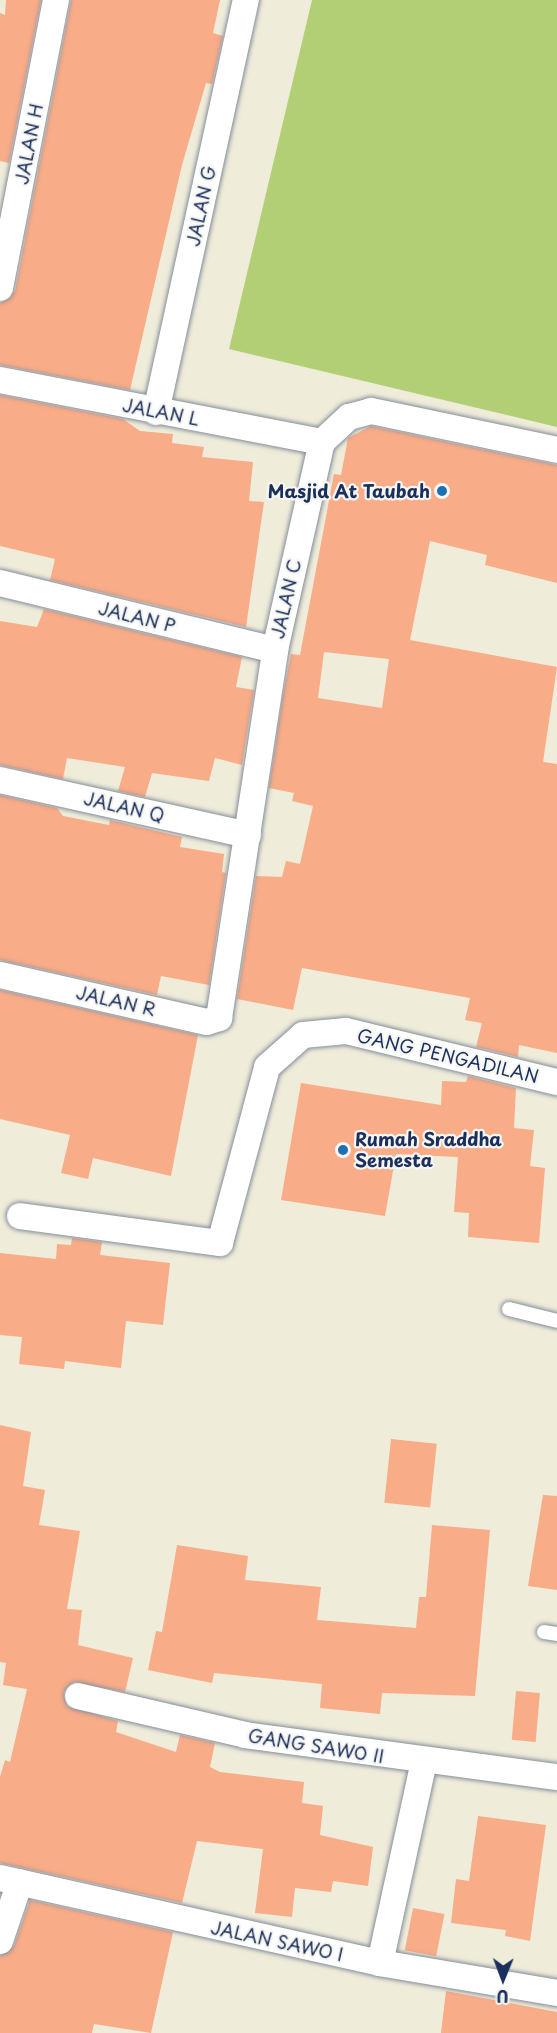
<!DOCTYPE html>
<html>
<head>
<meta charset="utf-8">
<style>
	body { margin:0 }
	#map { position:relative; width:557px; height:2033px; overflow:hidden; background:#efecd9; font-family:"Playpen Sans",sans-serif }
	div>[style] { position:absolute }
	.green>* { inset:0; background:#b3cf76 }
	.building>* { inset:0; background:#f8ac88; transform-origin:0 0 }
	.roads { filter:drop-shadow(0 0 2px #858e9c) drop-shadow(0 0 2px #858e9c) }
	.service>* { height:14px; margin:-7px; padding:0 7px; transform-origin:7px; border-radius:7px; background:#fff }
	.minor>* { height:26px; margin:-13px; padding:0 13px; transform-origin:13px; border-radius:13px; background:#fff }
	.dots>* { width:16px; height:16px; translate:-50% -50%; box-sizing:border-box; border:3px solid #f6f6f2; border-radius:50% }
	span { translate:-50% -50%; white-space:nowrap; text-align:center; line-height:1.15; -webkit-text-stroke:4.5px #f6f6f2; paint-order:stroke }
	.street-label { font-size:18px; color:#1b2f5e }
	.poi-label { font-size:18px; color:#1b2f5e; font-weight:700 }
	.right { translate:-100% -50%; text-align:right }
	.left { translate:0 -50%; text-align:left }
	.north { position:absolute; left:473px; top:1949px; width:60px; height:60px; -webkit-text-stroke:4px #f6f6f2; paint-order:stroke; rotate:181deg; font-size:16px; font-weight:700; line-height:24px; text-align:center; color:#1b2f5e }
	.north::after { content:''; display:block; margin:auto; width:21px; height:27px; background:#1b2f5e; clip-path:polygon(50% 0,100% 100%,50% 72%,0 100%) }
</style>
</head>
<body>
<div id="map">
	<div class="green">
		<i style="clip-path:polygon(312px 0,557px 0,557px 427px,229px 349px)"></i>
	</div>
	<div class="building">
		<i style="clip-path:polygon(6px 0,41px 0,9px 163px,0 161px,0 13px,5px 15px)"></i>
		<i style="clip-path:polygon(71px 0,220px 0,213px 33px,223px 36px,212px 84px,206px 83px,182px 165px,130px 390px,0 365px,0 303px,15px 291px)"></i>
		<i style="clip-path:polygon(0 395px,123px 419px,140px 431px,173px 434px,172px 443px,204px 447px,202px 457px,253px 462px,249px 501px,264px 502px,246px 627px,50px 580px,55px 559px,0 546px)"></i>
		<i style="clip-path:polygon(evenodd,371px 426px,557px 465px,557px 583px,485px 565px,487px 555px,430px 541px,410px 640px,557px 667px,543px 762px,557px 764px,557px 1053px,519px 1045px,518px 1057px,476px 1047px,482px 1023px,465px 1020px,470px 998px,302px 968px,293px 1010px,237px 999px,256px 876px,282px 877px,286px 861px,300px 864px,313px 806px,292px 801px,294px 793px,269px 788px,283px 695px,291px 654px,300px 655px,334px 474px,341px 475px,348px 438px,371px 426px,324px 652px,389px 659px,382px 708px,318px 698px,324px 652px)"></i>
		<i style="clip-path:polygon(44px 609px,242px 657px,236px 687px,254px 690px,242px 765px,215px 758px,209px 781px,152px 773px,145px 797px,118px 791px,125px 767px,67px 758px,63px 779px,0 765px,0 621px,37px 627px)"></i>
		<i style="clip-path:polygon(0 795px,57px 808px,63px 816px,109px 825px,110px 820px,182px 837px,180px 847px,224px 854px,222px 872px,226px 873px,209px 985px,161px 976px,157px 995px,0 960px)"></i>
		<i style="clip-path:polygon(0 990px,198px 1035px,171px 1176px,93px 1158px,88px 1179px,61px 1173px,70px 1135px,0 1119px)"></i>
		<i style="clip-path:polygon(468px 1076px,516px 1088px,514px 1128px,534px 1130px,530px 1166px,545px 1168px,539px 1243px,468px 1237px,469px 1213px,454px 1212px,458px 1157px,396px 1154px,385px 1216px,281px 1200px,301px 1083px,441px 1105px,442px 1081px,466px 1082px)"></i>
		<i style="clip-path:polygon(72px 1238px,102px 1242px,100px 1255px,170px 1263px,163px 1325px,126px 1321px,121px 1368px,65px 1361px,64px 1369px,19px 1364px,22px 1337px,0 1335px,0 1253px,56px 1259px,57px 1244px,71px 1245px)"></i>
		<i style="clip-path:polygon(0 1425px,31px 1432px,23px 1486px,45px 1490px,39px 1525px,80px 1531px,67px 1609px,82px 1610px,78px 1645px,133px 1658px,125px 1692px,74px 1682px,64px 1692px,67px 1706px,118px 1721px,116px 1732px,176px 1752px,180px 1735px,215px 1743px,210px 1767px,220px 1772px,304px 1782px,302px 1803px,323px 1806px,320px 1835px,373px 1847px,368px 1886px,333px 1881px,331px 1892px,295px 1888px,292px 1917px,255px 1913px,263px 1849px,197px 1841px,182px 1903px,0 1863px,0 1777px,5px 1760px,10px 1762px,27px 1689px,3px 1685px,6px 1663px,0 1662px)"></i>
		<i style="left:391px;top:1439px;width:46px;height:64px;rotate:6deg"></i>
		<i style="clip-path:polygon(543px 1495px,557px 1496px,557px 1590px,528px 1586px)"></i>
		<i style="clip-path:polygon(432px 1525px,490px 1530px,475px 1696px,382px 1693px,380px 1714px,320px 1708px,322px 1684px,214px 1673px,212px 1683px,148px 1670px,156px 1631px,162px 1632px,177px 1545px,248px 1556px,245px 1580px,321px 1587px,317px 1620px,416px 1628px,419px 1597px,426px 1597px)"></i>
		<i style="left:516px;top:1691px;width:24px;height:49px;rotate:5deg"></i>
		<i style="clip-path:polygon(478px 1816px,546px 1825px,530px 1941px,505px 1936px,506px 1930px,451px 1923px,456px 1879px,469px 1881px)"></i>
		<i style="clip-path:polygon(30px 1900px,173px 1932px,151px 2033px,94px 2024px,92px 2033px,0 2033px,0 1956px,14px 1946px)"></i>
		<i style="left:413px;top:1908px;width:32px;height:43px;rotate:11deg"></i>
		<i style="clip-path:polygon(446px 1991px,557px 2012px,557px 2033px,441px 2033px)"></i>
	</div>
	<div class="roads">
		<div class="service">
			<i style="left:509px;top:1309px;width:49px;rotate:14deg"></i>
			<i style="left:544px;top:1632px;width:13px;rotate:9deg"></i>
		</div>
		<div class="minor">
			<i style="left:0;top:288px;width:293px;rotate:-79deg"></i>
			<i style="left:0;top:380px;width:328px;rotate:10.9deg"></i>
			<i style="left:156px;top:412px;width:422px;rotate:-77.7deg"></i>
			<i style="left:0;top:583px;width:283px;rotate:13.7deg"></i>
			<i style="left:0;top:780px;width:254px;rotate:12.5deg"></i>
			<i style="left:0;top:975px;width:212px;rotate:12.8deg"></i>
			<i style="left:207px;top:1022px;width:13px;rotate:-18deg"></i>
			<i style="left:219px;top:1018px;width:372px;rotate:-81.3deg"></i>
			<i style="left:275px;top:650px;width:213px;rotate:-77.3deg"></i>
			<i style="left:322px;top:442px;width:37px;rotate:-43deg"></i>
			<i style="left:349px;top:417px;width:23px;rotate:-15deg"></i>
			<i style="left:371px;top:411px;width:190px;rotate:11.8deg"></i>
			<i style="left:20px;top:1216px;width:202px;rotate:7.7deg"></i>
			<i style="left:220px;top:1243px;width:182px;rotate:-75deg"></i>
			<i style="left:267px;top:1067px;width:48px;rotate:-41.6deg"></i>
			<i style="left:303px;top:1035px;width:43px;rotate:-5.3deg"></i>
			<i style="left:346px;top:1031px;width:217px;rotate:13.6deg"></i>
			<i style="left:78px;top:1696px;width:171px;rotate:13.1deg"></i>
			<i style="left:245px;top:1735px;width:315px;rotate:7.7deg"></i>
			<i style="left:0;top:1878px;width:389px;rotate:12.6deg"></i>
			<i style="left:380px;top:1963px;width:180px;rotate:9.6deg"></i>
			<i style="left:0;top:1941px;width:62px;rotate:-71.3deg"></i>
			<i style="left:380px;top:1963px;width:206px;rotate:-77.7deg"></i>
		</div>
	</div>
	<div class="dots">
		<i style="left:442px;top:491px;background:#1f6fb2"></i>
		<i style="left:343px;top:1150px;background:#1f6fb2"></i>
	</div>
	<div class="street-label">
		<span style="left:29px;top:144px;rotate:-79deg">JALAN H</span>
		<span style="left:201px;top:206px;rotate:-78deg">JALAN G</span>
		<span style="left:161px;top:412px;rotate:11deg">JALAN L</span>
		<span style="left:286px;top:599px;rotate:-77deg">JALAN C</span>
		<span style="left:137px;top:617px;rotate:14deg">JALAN P</span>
		<span style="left:124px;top:807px;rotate:13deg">JALAN Q</span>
		<span style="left:116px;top:1001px;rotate:13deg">JALAN R</span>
		<span style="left:448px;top:1056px;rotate:13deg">GANG PENGADILAN</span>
		<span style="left:316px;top:1746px;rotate:9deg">GANG SAWO II</span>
		<span style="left:277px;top:1941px;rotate:12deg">JALAN SAWO I</span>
	</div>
	<div class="poi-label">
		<span class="right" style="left:430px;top:491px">Masjid At Taubah</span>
		<span class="left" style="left:355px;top:1150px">Rumah Sraddha<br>Semesta</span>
	</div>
	<div class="north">U</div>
</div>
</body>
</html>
